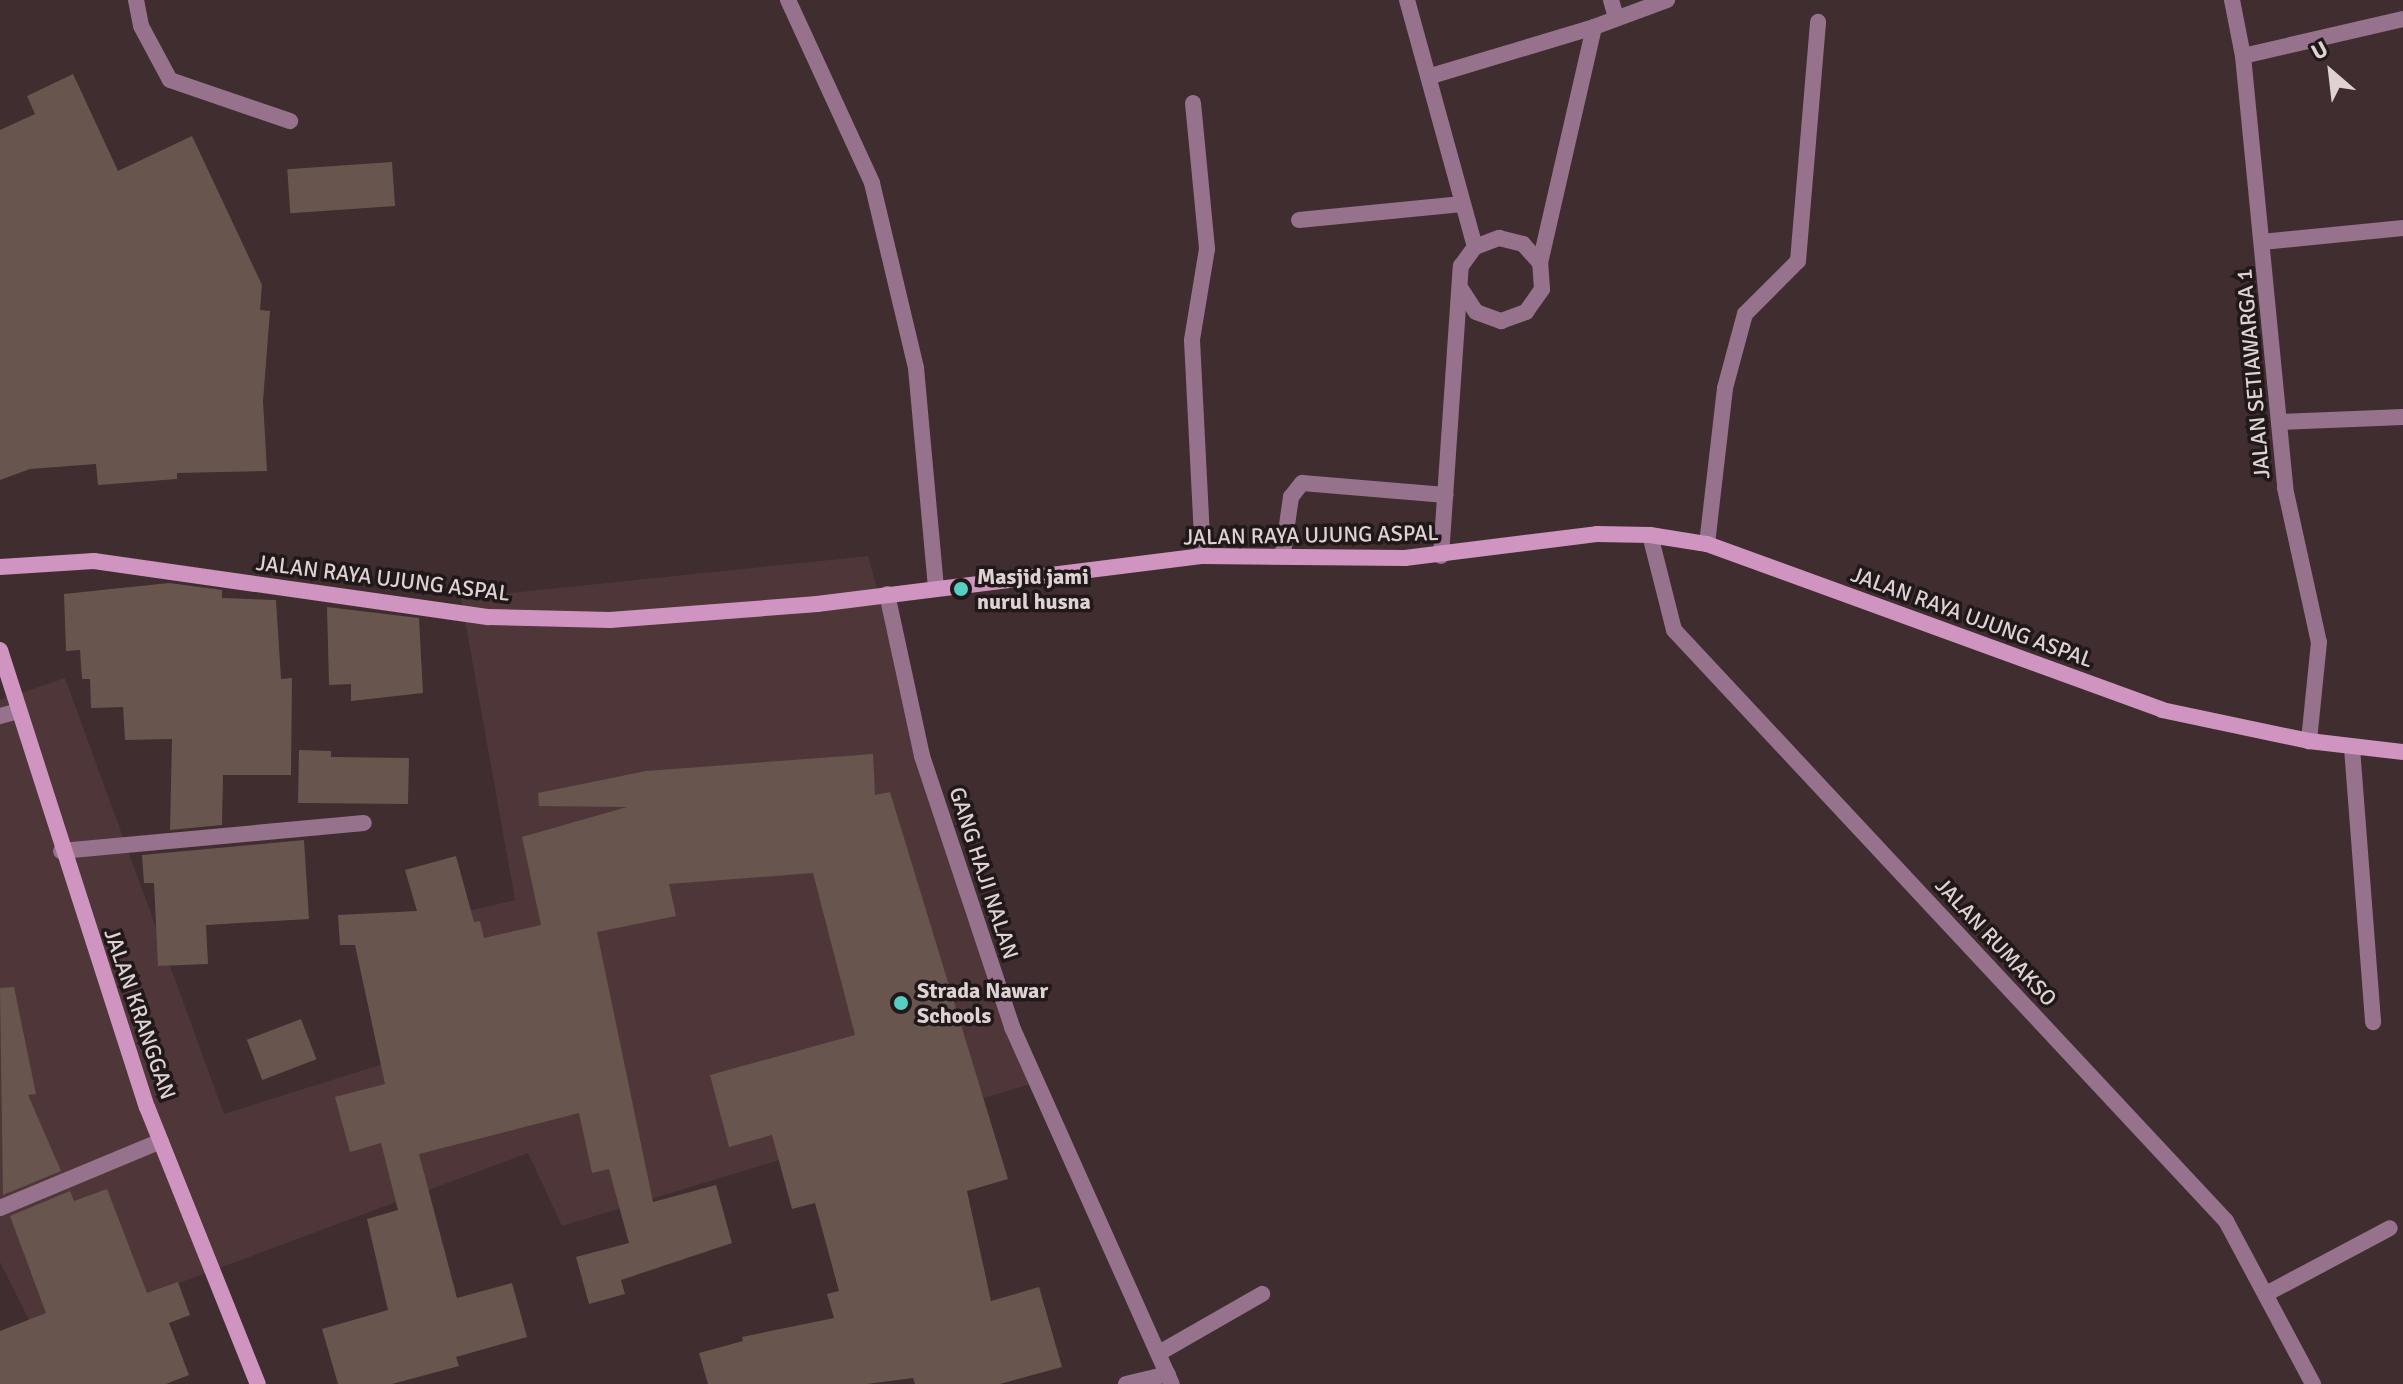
<!DOCTYPE html>
<html>
<head>
<meta charset="utf-8">
<style>
	body { margin:0 }
	#map { position:relative; width:2403px; height:1384px; overflow:hidden; background:#3f2d2f; font-family:Signika,sans-serif }
	div>[style] { position:absolute }
	.built>* { inset:0; background:#4f3639 }
	.building>* { inset:0; background:#68564e; transform-origin:0 0 }
	.street>* { height:16px; margin:-8px; padding:0 8px; transform-origin:8px; border-radius:8px; background:#97728d }
	.secondary>* { height:16px; margin:-8px; padding:0 8px; transform-origin:8px; border-radius:8px; background:#d094c0 }
	.dots>* { width:22px; height:22px; translate:-50% -50%; box-sizing:border-box; border:4px solid #201819; border-radius:50% }
	span { translate:-50% -50%; white-space:nowrap; text-align:center; line-height:1.15; -webkit-text-stroke:7px #201819; paint-order:stroke }
	.street-label { font-size:22px; color:#ded2d3 }
	.poi-label { font-size:22px; color:#ded2d3; font-weight:700 }
	.left { translate:0 -50%; text-align:left }
	.north { position:absolute; left:2291px; top:32px; width:80px; height:80px; -webkit-text-stroke:6px #201819; paint-order:stroke; rotate:332deg; font-size:22px; font-weight:700; line-height:32px; text-align:center; color:#ded2d3 }
	.north::after { content:''; display:block; margin:auto; width:28px; height:36px; background:#ded2d3; clip-path:polygon(50% 0,100% 100%,50% 72%,0 100%) }
</style>
</head>
<body>
<div id="map">
	<div class="built">
		<i style="clip-path:polygon(868px 556px,966px 916px,1037px 1082px,562px 1226px,528px 1153px,37px 1336px,0 1262px,0 700px,65px 678px,224px 1114px,434px 1048px,412px 924px,515px 900px,461px 598px)"></i>
	</div>
	<div class="building">
		<i style="clip-path:polygon(73px 74px,118px 171px,192px 136px,262px 285px,260px 310px,270px 311px,263px 401px,267px 471px,177px 473px,177px 479px,98px 485px,96px 464px,30px 469px,0 480px,0 130px,35px 114px,27px 96px)"></i>
		<i style="left:392px;top:162px;width:44px;height:105px;rotate:86deg"></i>
		<i style="clip-path:polygon(169px 583px,222px 590px,222px 598px,276px 600px,281px 679px,292px 678px,291px 775px,223px 775px,222px 825px,170px 830px,172px 739px,125px 740px,123px 707px,91px 708px,90px 679px,82px 679px,80px 650px,66px 651px,64px 594px)"></i>
		<i style="clip-path:polygon(327px 607px,419px 618px,423px 693px,351px 701px,351px 684px,329px 685px)"></i>
		<i style="clip-path:polygon(299px 750px,331px 751px,331px 757px,409px 758px,408px 804px,298px 803px)"></i>
		<i style="clip-path:polygon(873px 754px,875px 795px,890px 792px,1008px 1179px,967px 1191px,991px 1301px,1039px 1287px,1062px 1367px,1000px 1384px,915px 1384px,913px 1378px,867px 1384px,708px 1384px,699px 1353px,743px 1341px,742px 1337px,834px 1318px,827px 1294px,839px 1291px,815px 1203px,792px 1209px,772px 1135px,729px 1147px,710px 1075px,855px 1035px,813px 873px,669px 884px,676px 916px,597px 932px,653px 1202px,716px 1185px,732px 1243px,621px 1280px,625px 1294px,589px 1304px,576px 1257px,629px 1243px,609px 1169px,592px 1173px,579px 1113px,419px 1154px,457px 1298px,512px 1283px,527px 1337px,456px 1357px,459px 1366px,392px 1384px,338px 1384px,322px 1329px,388px 1310px,367px 1219px,398px 1210px,381px 1143px,350px 1152px,335px 1097px,385px 1084px,355px 945px,340px 945px,338px 915px,417px 911px,405px 870px,456px 856px,474px 922px,480px 921px,484px 938px,541px 925px,522px 837px,627px 807px,539px 806px,538px 793px,646px 771px)"></i>
		<i style="clip-path:polygon(304px 840px,309px 919px,206px 925px,208px 964px,158px 966px,154px 883px,144px 883px,142px 855px)"></i>
		<i style="clip-path:polygon(14px 987px,36px 1094px,28px 1095px,61px 1171px,3px 1195px,0 988px)"></i>
		<i style="left:301px;top:1019px;width:43px;height:58px;rotate:69deg"></i>
		<i style="clip-path:polygon(107px 1189px,147px 1293px,178px 1282px,190px 1315px,169px 1323px,189px 1375px,166px 1384px,0 1384px,0 1331px,46px 1313px,10px 1216px,70px 1191px,74px 1201px)"></i>
	</div>
	<div class="street">
		<i style="left:136px;top:0;width:26px;rotate:79deg"></i>
		<i style="left:141px;top:26px;width:61px;rotate:61.8deg"></i>
		<i style="left:170px;top:80px;width:127px;rotate:18.9deg"></i>
		<i style="left:788px;top:0;width:201px;rotate:65.3deg"></i>
		<i style="left:872px;top:183px;width:190px;rotate:76.6deg"></i>
		<i style="left:916px;top:368px;width:219px;rotate:84.8deg"></i>
		<i style="left:1407px;top:0;width:256px;rotate:74.6deg"></i>
		<i style="left:1611px;top:0;width:18px;rotate:74deg"></i>
		<i style="left:2232px;top:0;width:57px;rotate:78.9deg"></i>
		<i style="left:2243px;top:56px;width:434px;rotate:84.4deg"></i>
		<i style="left:2285px;top:488px;width:158px;rotate:77.6deg"></i>
		<i style="left:2319px;top:642px;width:100px;rotate:95.8deg"></i>
		<i style="left:2243px;top:56px;width:164px;rotate:-13deg"></i>
		<i style="left:1431px;top:76px;width:170px;rotate:-16.7deg"></i>
		<i style="left:1193px;top:103px;width:147px;rotate:84.5deg"></i>
		<i style="left:1207px;top:249px;width:92px;rotate:99.4deg"></i>
		<i style="left:1192px;top:340px;width:216px;rotate:87.1deg"></i>
		<i style="left:1299px;top:220px;width:164px;rotate:-5.6deg"></i>
		<i style="left:2262px;top:242px;width:142px;rotate:-5.7deg"></i>
		<i style="left:1461px;top:289px;width:27px;rotate:57deg"></i>
		<i style="left:1476px;top:312px;width:27px;rotate:20deg"></i>
		<i style="left:1501px;top:321px;width:27px;rotate:-20deg"></i>
		<i style="left:1526px;top:312px;width:28px;rotate:-55deg"></i>
		<i style="left:1542px;top:289px;width:26px;rotate:-94deg"></i>
		<i style="left:1540px;top:263px;width:242px;rotate:-77.1deg"></i>
		<i style="left:1594px;top:27px;width:78px;rotate:-20.3deg"></i>
		<i style="left:2280px;top:422px;width:123px;rotate:-2.3deg"></i>
		<i style="left:1650px;top:535px;width:98px;rotate:75.8deg"></i>
		<i style="left:1674px;top:630px;width:809px;rotate:46.95deg"></i>
		<i style="left:2226px;top:1221px;width:185px;rotate:61.9deg"></i>
		<i style="left:1707px;top:544px;width:157px;rotate:-83.4deg"></i>
		<i style="left:1725px;top:388px;width:77px;rotate:-74.9deg"></i>
		<i style="left:1745px;top:314px;width:75px;rotate:-45deg"></i>
		<i style="left:1798px;top:261px;width:240px;rotate:-85.2deg"></i>
		<i style="left:1283px;top:553px;width:57px;rotate:-81.9deg"></i>
		<i style="left:1291px;top:497px;width:18px;rotate:-52deg"></i>
		<i style="left:1302px;top:483px;width:144px;rotate:4.8deg"></i>
		<i style="left:1441px;top:556px;width:291px;rotate:-86.1deg"></i>
		<i style="left:1461px;top:266px;width:24px;rotate:-54deg"></i>
		<i style="left:1475px;top:247px;width:26px;rotate:-21deg"></i>
		<i style="left:1499px;top:238px;width:25px;rotate:14deg"></i>
		<i style="left:1523px;top:244px;width:25px;rotate:48deg"></i>
		<i style="left:887px;top:594px;width:166px;rotate:77.8deg"></i>
		<i style="left:922px;top:756px;width:286px;rotate:71.6deg"></i>
		<i style="left:1012px;top:1027px;width:391px;rotate:65.9deg"></i>
		<i style="left:0;top:716px;width:20px;rotate:-15deg"></i>
		<i style="left:2352px;top:748px;width:275px;rotate:85.6deg"></i>
		<i style="left:61px;top:851px;width:304px;rotate:-5.3deg"></i>
		<i style="left:0;top:1208px;width:174px;rotate:-22.6deg"></i>
		<i style="left:2266px;top:1294px;width:140px;rotate:-28deg"></i>
		<i style="left:1159px;top:1353px;width:119px;rotate:-29.8deg"></i>
		<i style="left:1126px;top:1384px;width:43px;rotate:-13.4deg"></i>
	</div>
	<div class="secondary">
		<i style="left:0;top:567px;width:94px;rotate:-3.7deg"></i>
		<i style="left:94px;top:561px;width:399px;rotate:8.1deg"></i>
		<i style="left:489px;top:617px;width:121px;rotate:1.4deg"></i>
		<i style="left:610px;top:620px;width:208px;rotate:-4.4deg"></i>
		<i style="left:817px;top:604px;width:389px;rotate:-7.1deg"></i>
		<i style="left:1203px;top:556px;width:202px;rotate:0.6deg"></i>
		<i style="left:1405px;top:558px;width:193px;rotate:-7.1deg"></i>
		<i style="left:1597px;top:534px;width:53px;rotate:1.1deg"></i>
		<i style="left:1650px;top:535px;width:58px;rotate:9deg"></i>
		<i style="left:1707px;top:544px;width:484px;rotate:20deg"></i>
		<i style="left:2162px;top:710px;width:150px;rotate:11.9deg"></i>
		<i style="left:2309px;top:741px;width:95px;rotate:6.7deg"></i>
		<i style="left:0;top:650px;width:480px;rotate:72.2deg"></i>
		<i style="left:147px;top:1107px;width:298px;rotate:68.2deg"></i>
	</div>
	<div class="dots">
		<i style="left:961px;top:589px;background:#57cec2"></i>
		<i style="left:901px;top:1003px;background:#57cec2"></i>
	</div>
	<div class="street-label">
		<span style="left:2253px;top:374px;rotate:-95deg">JALAN SETIAWARGA 1</span>
		<span style="left:1311px;top:535px;rotate:-1deg">JALAN RAYA UJUNG ASPAL</span>
		<span style="left:383px;top:578px;rotate:7deg">JALAN RAYA UJUNG ASPAL</span>
		<span style="left:1972px;top:617px;rotate:20deg">JALAN RAYA UJUNG ASPAL</span>
		<span style="left:984px;top:873px;rotate:72deg">GANG HAJI NALAN</span>
		<span style="left:1996px;top:942px;rotate:47deg">JALAN RUMAKSO</span>
		<span style="left:140px;top:1014px;rotate:71deg">JALAN KRANGGAN</span>
	</div>
	<div class="poi-label">
		<span class="left" style="left:977px;top:589px">Masjid jami<br>nurul husna</span>
		<span class="left" style="left:917px;top:1003px">Strada Nawar<br>Schools</span>
	</div>
	<div class="north">U</div>
</div>
</body>
</html>
